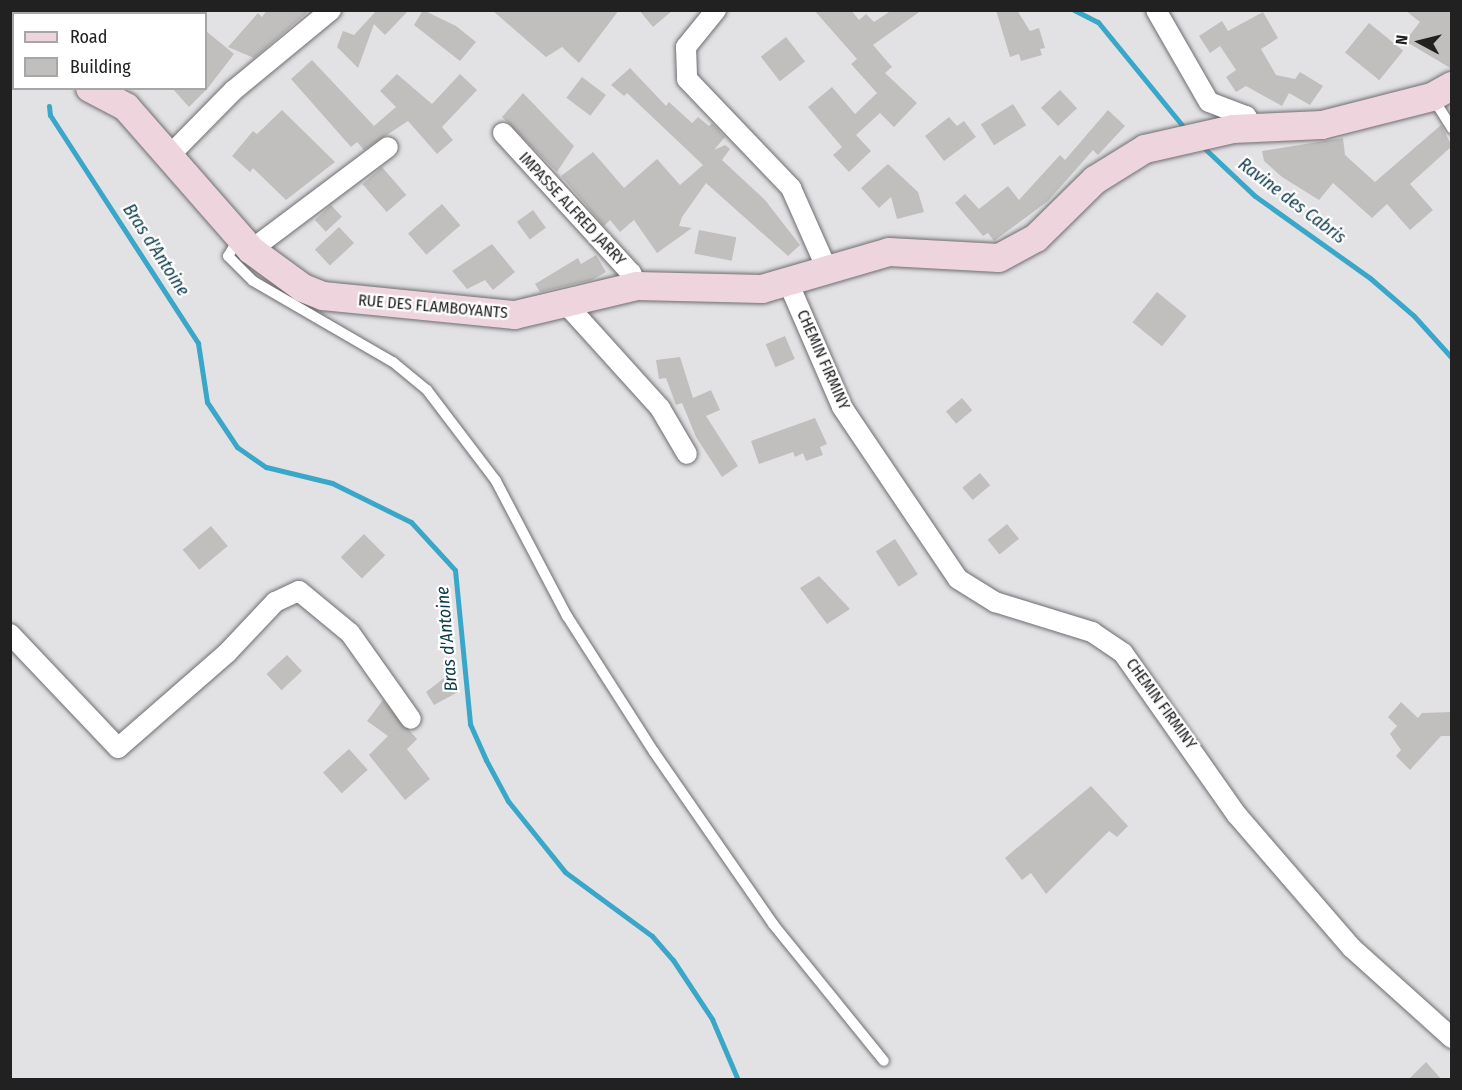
<!DOCTYPE html>
<html>
<head>
<meta charset="utf-8">
<style>
	body { margin:0 }
	#map { position:relative; width:1462px; height:1090px; overflow:hidden; background:#e2e2e5; font-family:"Fira Sans Condensed",sans-serif }
	div>[style] { position:absolute }
	.stream>* { height:5px; margin:-2.5px; padding:0 2.5px; transform-origin:2.5px; border-radius:2.5px; background:#3aa7c9 }
	.building>* { inset:0; background:#c1bfbd; transform-origin:0 0 }
	.roads { filter:drop-shadow(0 0 2px #6e6d70) drop-shadow(0 0 2px #6e6d70) }
	.lane>* { height:10px; margin:-5px; padding:0 5px; transform-origin:5px; border-radius:5px; background:#fff }
	.street>* { height:20px; margin:-10px; padding:0 10px; transform-origin:10px; border-radius:10px; background:#fff }
	.secondary>* { height:28px; margin:-14px; padding:0 14px; transform-origin:14px; border-radius:14px; background:#eed4dc }
	span { translate:-50% -50%; white-space:nowrap; text-align:center; line-height:1.15; -webkit-text-stroke:4.5px #fff; paint-order:stroke }
	.street-label { font-size:16px; color:#212122 }
	.water-label { font-size:18px; color:#0a3a49; font-style:italic }
	.frame { position:absolute; inset:0; border:12px solid #212122; pointer-events:none }
	.legend { position:absolute; left:12px; top:12px; width:195px; height:78px; box-sizing:border-box; background:#fff; border:2px solid #a6a6a7; margin:0; padding:8px 10px; list-style:none; font-size:18px; color:#212122 }
	.legend li { display:flex; align-items:center; gap:12px; height:30px }
	.legend b { width:30px; border:2px solid #a6a6a7 }
	.north { position:absolute; left:1390px; top:12px; width:60px; height:60px; -webkit-text-stroke:4px #fff; paint-order:stroke; rotate:277deg; font-size:16px; font-weight:700; line-height:24px; text-align:center; color:#212122 }
	.north::after { content:''; display:block; margin:auto; width:21px; height:27px; background:#212122; clip-path:polygon(50% 0,100% 100%,50% 72%,0 100%) }
</style>
</head>
<body>
<div id="map">
	<div class="stream">
		<i style="left:54px;top:10px;width:4px;rotate:90deg"></i>
		<i style="left:1074px;top:10px;width:27px;rotate:27deg"></i>
		<i style="left:1098px;top:22px;width:139px;rotate:50.8deg"></i>
		<i style="left:49px;top:106px;width:9px;rotate:84deg"></i>
		<i style="left:50px;top:115px;width:272px;rotate:57deg"></i>
		<i style="left:198px;top:343px;width:60px;rotate:81.3deg"></i>
		<i style="left:207px;top:402px;width:54px;rotate:56.3deg"></i>
		<i style="left:237px;top:447px;width:35px;rotate:35deg"></i>
		<i style="left:266px;top:467px;width:68px;rotate:13.6deg"></i>
		<i style="left:332px;top:483px;width:88px;rotate:26.3deg"></i>
		<i style="left:411px;top:522px;width:65px;rotate:47.5deg"></i>
		<i style="left:455px;top:570px;width:155px;rotate:84.4deg"></i>
		<i style="left:470px;top:724px;width:39px;rotate:66deg"></i>
		<i style="left:486px;top:760px;width:47px;rotate:61.8deg"></i>
		<i style="left:508px;top:801px;width:91px;rotate:51.2deg"></i>
		<i style="left:565px;top:872px;width:108px;rotate:36.3deg"></i>
		<i style="left:652px;top:936px;width:32px;rotate:49deg"></i>
		<i style="left:673px;top:960px;width:71px;rotate:56.5deg"></i>
		<i style="left:712px;top:1019px;width:66px;rotate:66.9deg"></i>
		<i style="left:1201px;top:145px;width:74px;rotate:43.4deg"></i>
		<i style="left:1255px;top:196px;width:141px;rotate:35.5deg"></i>
		<i style="left:1370px;top:278px;width:58px;rotate:40.8deg"></i>
		<i style="left:1414px;top:316px;width:57px;rotate:47.9deg"></i>
	</div>
	<div class="building">
		<i style="clip-path:polygon(267px 10px,310px 10px,254px 58px,228px 47px,258px 13px,262px 17px)"></i>
		<i style="clip-path:polygon(377px 10px,409px 10px,385px 35px,374px 24px,358px 68px,337px 47px,343px 31px,354px 35px)"></i>
		<i style="clip-path:polygon(423px 10px,456px 26px,476px 42px,460px 61px,414px 25px)"></i>
		<i style="clip-path:polygon(492px 10px,619px 10px,579px 63px,562px 47px,546px 57px)"></i>
		<i style="clip-path:polygon(639px 10px,673px 10px,653px 27px)"></i>
		<i style="clip-path:polygon(814px 10px,851px 10px,859px 20px,866px 14px,874px 22px,892px 10px,922px 10px,873px 45px,892px 67px,885px 73px,917px 103px,894px 127px,880px 113px,856px 135px,871px 151px,849px 172px,833px 155px,842px 147px,808px 107px,832px 87px,855px 114px,877px 93px,851px 64px,857px 59px)"></i>
		<i style="clip-path:polygon(996px 10px,1017px 10px,1030px 31px,1039px 28px,1045px 48px,1040px 49px,1042px 55px,1021px 61px,1019px 54px,1010px 57px)"></i>
		<i style="clip-path:polygon(1405px 10px,1452px 10px,1452px 69px,1405px 41px,1420px 22px)"></i>
		<i style="clip-path:polygon(1263px 12px,1278px 38px,1261px 49px,1276px 75px,1295px 79px,1300px 72px,1323px 86px,1310px 105px,1289px 93px,1282px 106px,1246px 86px,1236px 92px,1226px 77px,1236px 70px,1220px 46px,1210px 53px,1199px 36px,1222px 21px,1228px 31px)"></i>
		<i style="left:1369px;top:23px;width:44px;height:38px;rotate:39deg"></i>
		<i style="clip-path:polygon(206px 31px,234px 54px,208px 88px,189px 107px,172px 88px,206px 88px)"></i>
		<i style="left:786px;top:37px;width:31px;height:32px;rotate:52deg"></i>
		<i style="clip-path:polygon(312px 60px,374px 126px,396px 107px,380px 91px,397px 74px,432px 104px,460px 74px,477px 90px,442px 127px,453px 140px,437px 154px,408px 121px,364px 150px,357px 142px,351px 147px,291px 79px)"></i>
		<i style="clip-path:polygon(630px 68px,666px 106px,669px 102px,692px 123px,698px 117px,709px 126px,712px 123px,725px 137px,714px 150px,725px 145px,730px 149px,722px 160px,765px 200px,800px 245px,788px 256px,706px 183px,682px 217px,679px 226px,692px 228px,657px 253px,634px 220px,620px 232px,610px 220px,604px 226px,561px 176px,593px 152px,624px 188px,657px 159px,680px 185px,703px 165px,627px 93px,624px 96px,611px 85px)"></i>
		<i style="left:582px;top:77px;width:30px;height:26px;rotate:37deg"></i>
		<i style="left:1060px;top:90px;width:25px;height:26px;rotate:47deg"></i>
		<i style="clip-path:polygon(523px 93px,574px 146px,557px 172px,502px 117px)"></i>
		<i style="left:1013px;top:104px;width:25px;height:38px;rotate:58deg"></i>
		<i style="clip-path:polygon(282px 110px,335px 162px,286px 200px,253px 168px,250px 172px,232px 156px,253px 131px,257px 134px)"></i>
		<i style="clip-path:polygon(1108px 110px,1125px 126px,1098px 155px,1093px 150px,1048px 201px,994px 241px,988px 233px,983px 236px,955px 203px,965px 194px,979px 209px,1008px 186px,1019px 200px,1060px 155px,1065px 160px)"></i>
		<i style="clip-path:polygon(949px 117px,957px 126px,964px 121px,976px 137px,944px 161px,925px 136px)"></i>
		<i style="clip-path:polygon(1441px 125px,1452px 146px,1410px 184px,1433px 210px,1410px 230px,1387px 204px,1372px 218px,1333px 183px,1319px 200px,1282px 177px,1264px 161px,1262px 151px,1343px 138px,1345px 155px,1375px 182px)"></i>
		<i style="clip-path:polygon(888px 164px,918px 192px,924px 212px,897px 219px,891px 197px,879px 208px,861px 188px)"></i>
		<i style="left:382px;top:167px;width:37px;height:26px;rotate:49deg"></i>
		<i style="left:442px;top:204px;width:28px;height:45px;rotate:49deg"></i>
		<i style="left:331px;top:205px;width:16px;height:22px;rotate:47deg"></i>
		<i style="left:533px;top:210px;width:22px;height:20px;rotate:54deg"></i>
		<i style="left:339px;top:227px;width:22px;height:33px;rotate:47deg"></i>
		<i style="left:699px;top:230px;width:38px;height:24px;rotate:11deg"></i>
		<i style="clip-path:polygon(492px 244px,515px 272px,493px 290px,485px 280px,467px 289px,452px 271px)"></i>
		<i style="clip-path:polygon(596px 255px,606px 272px,592px 280px,540px 292px,535px 284px,578px 258px,581px 264px)"></i>
		<i style="left:1157px;top:292px;width:38px;height:39px;rotate:39deg"></i>
		<i style="left:785px;top:336px;width:25px;height:21px;rotate:67deg"></i>
		<i style="clip-path:polygon(680px 357px,693px 398px,711px 390px,720px 410px,706px 416px,738px 466px,722px 477px,696px 437px,682px 403px,676px 405px,666px 378px,659px 379px,656px 360px)"></i>
		<i style="left:962px;top:398px;width:16px;height:21px;rotate:50deg"></i>
		<i style="clip-path:polygon(815px 418px,827px 444px,820px 447px,823px 455px,806px 461px,803px 453px,795px 457px,793px 452px,759px 464px,751px 441px)"></i>
		<i style="left:980px;top:473px;width:16px;height:23px;rotate:50deg"></i>
		<i style="left:1007px;top:524px;width:19px;height:25px;rotate:51deg"></i>
		<i style="left:211px;top:526px;width:26px;height:37px;rotate:50deg"></i>
		<i style="left:364px;top:534px;width:30px;height:33px;rotate:45deg"></i>
		<i style="left:895px;top:539px;width:42px;height:23px;rotate:57deg"></i>
		<i style="clip-path:polygon(819px 576px,850px 609px,827px 624px,800px 588px)"></i>
		<i style="left:287px;top:655px;width:22px;height:28px;rotate:47deg"></i>
		<i style="clip-path:polygon(448px 675px,458px 692px,434px 705px,426px 692px)"></i>
		<i style="clip-path:polygon(383px 700px,417px 739px,407px 749px,430px 779px,405px 800px,369px 755px,388px 736px,367px 721px)"></i>
		<i style="clip-path:polygon(1401px 702px,1418px 718px,1422px 713px,1452px 712px,1452px 736px,1441px 736px,1410px 770px,1396px 756px,1401px 750px,1390px 734px,1397px 726px,1388px 717px)"></i>
		<i style="left:349px;top:749px;width:28px;height:35px;rotate:48deg"></i>
		<i style="clip-path:polygon(1091px 786px,1128px 826px,1117px 837px,1109px 831px,1046px 894px,1031px 873px,1022px 880px,1005px 858px)"></i>
		<i style="clip-path:polygon(1426px 1062px,1442px 1080px,1408px 1080px)"></i>
	</div>
	<div class="roads">
		<div class="lane">
			<i style="left:1433px;top:98px;width:36px;rotate:58deg"></i>
			<i style="left:239px;top:238px;width:21px;rotate:121deg"></i>
			<i style="left:228px;top:256px;width:35px;rotate:45deg"></i>
			<i style="left:253px;top:281px;width:162px;rotate:30.1deg"></i>
			<i style="left:393px;top:362px;width:44px;rotate:39.5deg"></i>
			<i style="left:427px;top:390px;width:114px;rotate:52.8deg"></i>
			<i style="left:496px;top:481px;width:153px;rotate:62.3deg"></i>
			<i style="left:567px;top:616px;width:161px;rotate:57.4deg"></i>
			<i style="left:654px;top:752px;width:209px;rotate:55.3deg"></i>
			<i style="left:773px;top:924px;width:176px;rotate:51deg"></i>
		</div>
		<div class="street">
			<i style="left:716px;top:10px;width:48px;rotate:129deg"></i>
			<i style="left:686px;top:47px;width:32px;rotate:88deg"></i>
			<i style="left:687px;top:79px;width:151px;rotate:46.3deg"></i>
			<i style="left:791px;top:188px;width:86px;rotate:66.1deg"></i>
			<i style="left:1156px;top:10px;width:106px;rotate:60.1deg"></i>
			<i style="left:1209px;top:102px;width:40px;rotate:21deg"></i>
			<i style="left:1246px;top:116px;width:13px;rotate:58deg"></i>
			<i style="left:10px;top:14px;width:4px;rotate:-63deg"></i>
			<i style="left:503px;top:133px;width:190px;rotate:47.6deg"></i>
			<i style="left:631px;top:273px;width:14px;rotate:65deg"></i>
			<i style="left:171px;top:154px;width:90px;rotate:-45.5deg"></i>
			<i style="left:234px;top:90px;width:126px;rotate:-39.5deg"></i>
			<i style="left:251px;top:250px;width:171px;rotate:-36.9deg"></i>
			<i style="left:788px;top:282px;width:136px;rotate:66.6deg"></i>
			<i style="left:842px;top:407px;width:207px;rotate:56deg"></i>
			<i style="left:958px;top:579px;width:44px;rotate:31.9deg"></i>
			<i style="left:995px;top:602px;width:102px;rotate:17.2deg"></i>
			<i style="left:1092px;top:632px;width:37px;rotate:34deg"></i>
			<i style="left:1123px;top:653px;width:198px;rotate:54.9deg"></i>
			<i style="left:1237px;top:815px;width:176px;rotate:49.2deg"></i>
			<i style="left:1352px;top:948px;width:135px;rotate:42deg"></i>
			<i style="left:567px;top:305px;width:139px;rotate:47.9deg"></i>
			<i style="left:660px;top:408px;width:53px;rotate:59.6deg"></i>
			<i style="left:10px;top:634px;width:157px;rotate:46.5deg"></i>
			<i style="left:118px;top:748px;width:145px;rotate:-41.1deg"></i>
			<i style="left:227px;top:653px;width:70px;rotate:-46.7deg"></i>
			<i style="left:275px;top:602px;width:26px;rotate:-25deg"></i>
			<i style="left:299px;top:591px;width:66px;rotate:39.5deg"></i>
			<i style="left:350px;top:633px;width:105px;rotate:54.7deg"></i>
		</div>
		<div class="secondary">
			<i style="left:10px;top:64px;width:4px;rotate:14deg"></i>
			<i style="left:90px;top:88px;width:41px;rotate:27.8deg"></i>
			<i style="left:126px;top:107px;width:190px;rotate:48.8deg"></i>
			<i style="left:251px;top:250px;width:64px;rotate:36.2deg"></i>
			<i style="left:303px;top:288px;width:22px;rotate:22deg"></i>
			<i style="left:323px;top:296px;width:193px;rotate:5.7deg"></i>
			<i style="left:515px;top:315px;width:125px;rotate:-13.4deg"></i>
			<i style="left:637px;top:286px;width:125px;rotate:1.4deg"></i>
			<i style="left:762px;top:289px;width:132px;rotate:-16.2deg"></i>
			<i style="left:889px;top:252px;width:110px;rotate:3.1deg"></i>
			<i style="left:999px;top:258px;width:42px;rotate:-28.4deg"></i>
			<i style="left:1036px;top:238px;width:83px;rotate:-44.5deg"></i>
			<i style="left:1095px;top:180px;width:59px;rotate:-31.8deg"></i>
			<i style="left:1145px;top:149px;width:90px;rotate:-12.8deg"></i>
			<i style="left:1233px;top:129px;width:89px;rotate:-2.6deg"></i>
			<i style="left:1322px;top:125px;width:114px;rotate:-14.3deg"></i>
			<i style="left:1432px;top:97px;width:23px;rotate:-29deg"></i>
		</div>
	</div>
	<div class="street-label">
		<span style="left:572px;top:209px;rotate:47deg">IMPASSE ALFRED JARRY</span>
		<span style="left:433px;top:307px;rotate:5deg">RUE DES FLAMBOYANTS</span>
		<span style="left:823px;top:360px;rotate:66deg">CHEMIN FIRMINY</span>
		<span style="left:1161px;top:704px;rotate:54deg">CHEMIN FIRMINY</span>
	</div>
	<div class="water-label">
		<span style="left:1292px;top:201px;rotate:37deg">Ravine des Cabris</span>
		<span style="left:156px;top:250px;rotate:57deg">Bras d'Antoine</span>
		<span style="left:447px;top:639px;rotate:-95deg">Bras d'Antoine</span>
	</div>
	<div class="frame"></div>
	<ul class="legend">
	<li><b style="height:8px;background:#eed4dc"></b>Road</li>
	<li><b style="height:16px;background:#c1bfbd"></b>Building</li>
	</ul>
	<div class="north">N</div>
</div>
</body>
</html>
